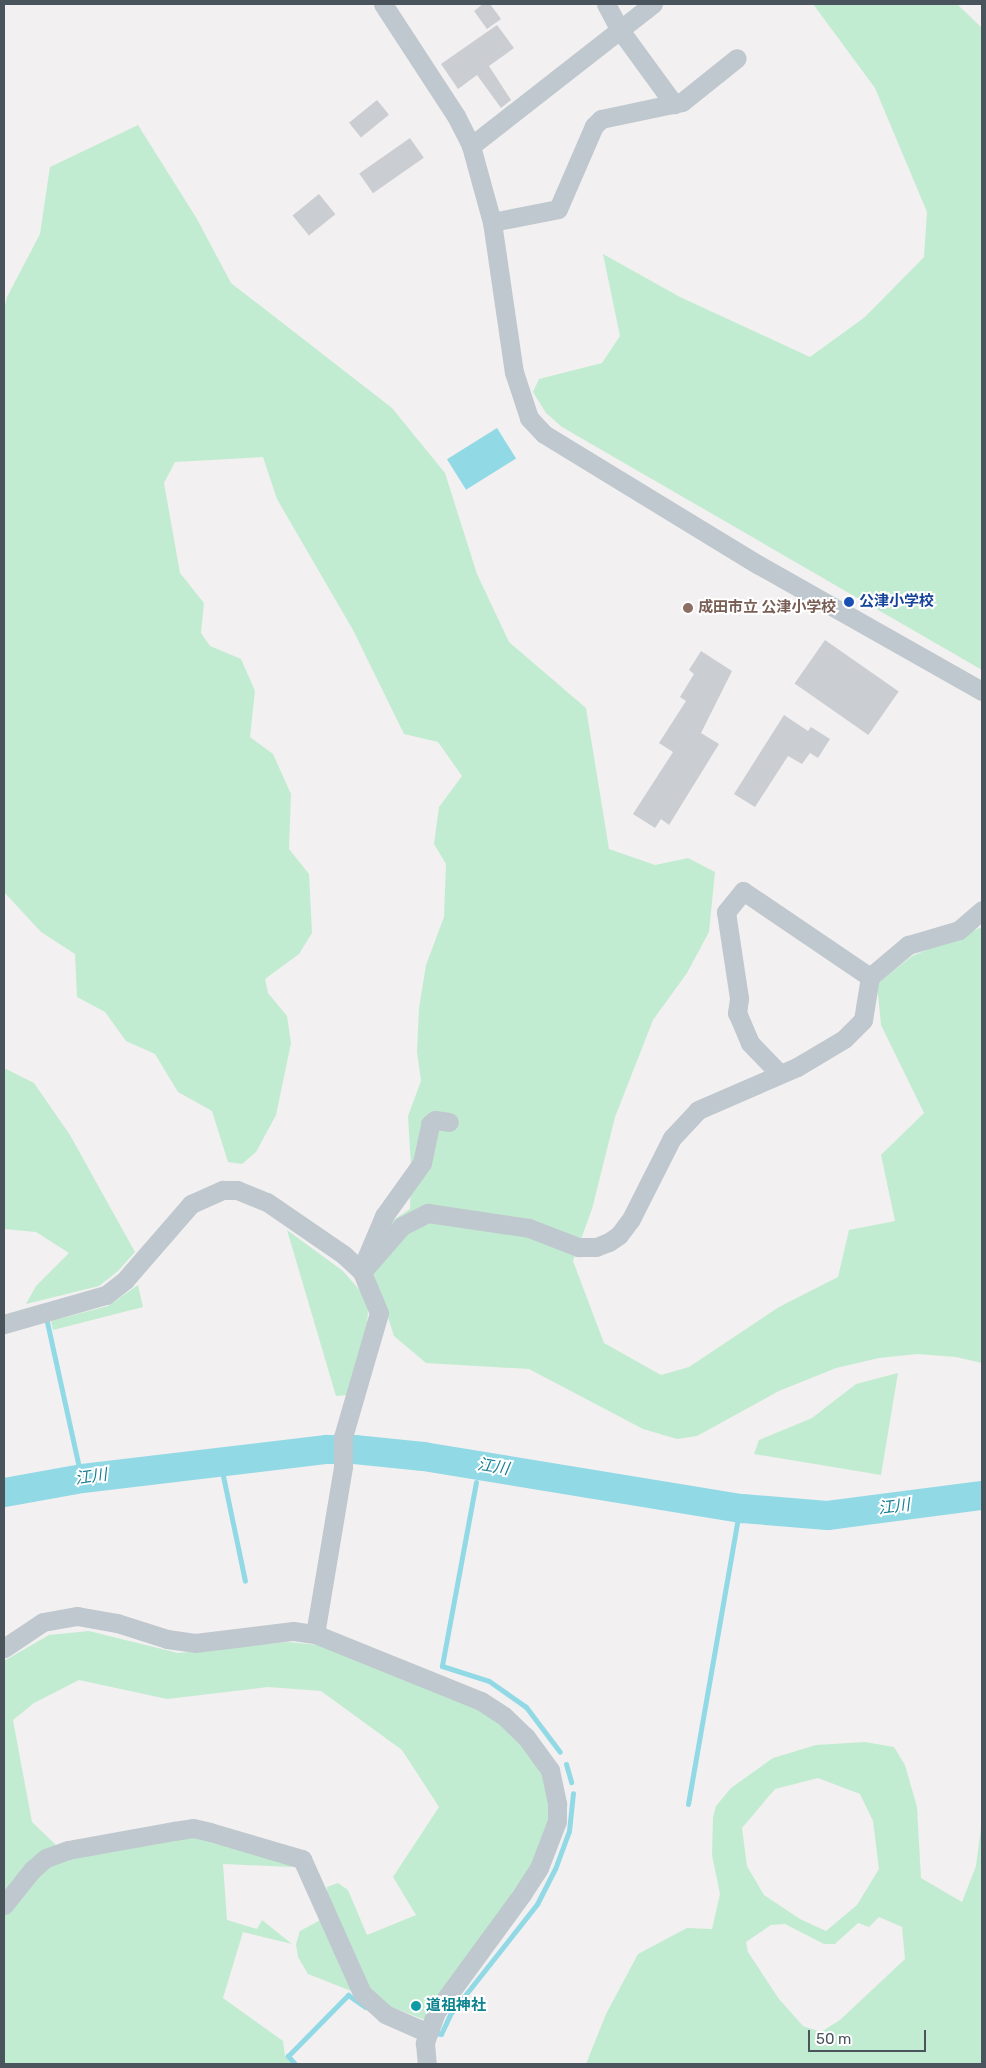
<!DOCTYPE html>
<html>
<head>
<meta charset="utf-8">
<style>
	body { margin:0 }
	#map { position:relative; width:986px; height:2068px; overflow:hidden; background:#f2f0f0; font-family:Rubik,"Noto Sans JP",sans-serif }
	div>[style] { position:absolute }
	.green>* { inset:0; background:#c2ecd1 }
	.water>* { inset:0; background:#92d9e6; transform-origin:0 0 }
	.stream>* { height:5px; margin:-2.5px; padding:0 2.5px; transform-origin:2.5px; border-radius:2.5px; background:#92d9e6 }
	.river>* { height:29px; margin:-14.5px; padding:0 14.5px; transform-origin:14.5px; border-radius:14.5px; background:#92d9e6 }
	.building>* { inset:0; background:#cacdd2; transform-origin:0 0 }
	.minor>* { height:19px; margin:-9.5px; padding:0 9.5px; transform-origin:9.5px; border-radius:9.5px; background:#bfc8ce }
	.dots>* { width:14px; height:14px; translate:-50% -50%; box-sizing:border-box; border:2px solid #fff; border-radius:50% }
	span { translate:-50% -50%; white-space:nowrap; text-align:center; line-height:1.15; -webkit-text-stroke:4px #fff; paint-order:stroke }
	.transit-label { font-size:15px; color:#164399; font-weight:700 }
	.left { translate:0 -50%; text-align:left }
	.education-label { font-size:15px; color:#785e54; font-weight:700 }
	.culture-label { font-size:15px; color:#0d838f; font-weight:700 }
	.water-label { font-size:16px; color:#167f94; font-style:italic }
	.frame { position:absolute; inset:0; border:5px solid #49545c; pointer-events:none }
	.scale { position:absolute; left:808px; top:2030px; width:118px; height:22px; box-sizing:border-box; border:2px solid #49545c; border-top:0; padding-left:6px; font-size:15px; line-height:18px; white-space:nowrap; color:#49545c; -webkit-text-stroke:4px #fff; paint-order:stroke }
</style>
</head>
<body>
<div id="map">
	<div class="green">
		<i style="clip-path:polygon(813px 4px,957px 4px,982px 28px,982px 670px,562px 427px,546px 413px,533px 392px,539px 379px,602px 363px,620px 336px,603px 254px,680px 297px,810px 357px,865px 317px,924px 257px,927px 212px,875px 88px)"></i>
		<i style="clip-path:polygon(138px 125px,197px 219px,231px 283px,392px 408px,445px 473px,477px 574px,509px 642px,586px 708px,609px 849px,655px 865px,688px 858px,715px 872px,709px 932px,687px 973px,653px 1020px,615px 1117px,592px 1209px,573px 1261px,604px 1343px,661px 1375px,689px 1367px,779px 1307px,838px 1277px,849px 1230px,895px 1221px,881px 1155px,924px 1113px,881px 1025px,877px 984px,912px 956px,982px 927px,982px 1363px,956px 1357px,917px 1354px,879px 1358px,836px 1368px,779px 1391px,697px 1436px,677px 1439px,643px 1429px,529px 1369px,426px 1363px,394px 1336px,368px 1256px,378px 1230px,410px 1209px,411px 1166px,408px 1116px,421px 1081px,417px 1052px,419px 1008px,426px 965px,444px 917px,446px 864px,434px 844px,439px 807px,462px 776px,438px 742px,404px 734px,353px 630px,277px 499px,263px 457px,175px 462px,164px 483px,180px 573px,204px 603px,201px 633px,210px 646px,241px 659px,255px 691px,250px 737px,273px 754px,291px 794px,289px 849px,309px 874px,312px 933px,299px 954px,265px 979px,268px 993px,287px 1016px,291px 1043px,276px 1115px,256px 1152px,242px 1164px,228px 1162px,212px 1111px,178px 1092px,155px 1054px,126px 1041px,105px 1012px,77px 997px,75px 954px,41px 932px,4px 892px,4px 310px,7px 297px,40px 234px,50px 167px)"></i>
		<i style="clip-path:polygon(4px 1068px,34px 1083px,70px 1135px,135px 1252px,118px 1271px,99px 1286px,26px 1304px,36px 1286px,69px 1253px,36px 1232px,4px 1229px)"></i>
		<i style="clip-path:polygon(287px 1230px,343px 1271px,363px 1294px,368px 1311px,367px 1324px,348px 1395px,336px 1396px)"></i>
		<i style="clip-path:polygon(138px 1285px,143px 1307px,53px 1330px,51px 1321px,108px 1306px)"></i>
		<i style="clip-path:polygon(898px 1373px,881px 1475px,754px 1454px,759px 1440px,812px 1418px,856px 1384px)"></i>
		<i style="clip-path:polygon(89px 1631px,178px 1653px,288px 1642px,320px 1645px,473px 1705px,498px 1720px,518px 1738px,546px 1780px,550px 1806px,547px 1828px,534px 1863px,425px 2020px,308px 1974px,298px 1957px,296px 1944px,300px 1931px,326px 1917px,327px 1887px,338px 1883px,348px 1890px,367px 1935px,416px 1915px,393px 1877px,439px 1807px,402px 1750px,321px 1691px,268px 1687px,167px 1699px,79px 1680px,34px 1703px,13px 1720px,32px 1822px,57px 1846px,186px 1833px,299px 1862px,291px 1867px,223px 1864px,227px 1920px,257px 1929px,262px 1920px,292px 1944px,243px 1932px,223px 1998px,283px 2041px,285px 2056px,292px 2064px,4px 2064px,4px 1661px,49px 1635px)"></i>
		<i style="clip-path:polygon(evenodd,865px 1742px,894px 1747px,905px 1765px,917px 1807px,921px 1878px,962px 1902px,976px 1866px,982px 1819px,982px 2064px,586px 2064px,606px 2014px,638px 1954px,687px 1928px,712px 1929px,720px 1894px,712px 1855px,713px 1817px,716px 1806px,731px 1788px,773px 1758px,816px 1745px,865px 1742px,818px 1778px,860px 1794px,873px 1821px,879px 1869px,857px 1905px,826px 1931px,800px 1919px,764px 1895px,747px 1866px,742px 1828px,775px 1789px,818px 1778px,865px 1742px,879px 1917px,902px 1927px,905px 1959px,840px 2020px,821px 2032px,803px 2026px,779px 1999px,748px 1952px,746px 1942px,771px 1925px,785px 1924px,824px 1944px,835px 1944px,858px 1923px,869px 1927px,879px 1917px)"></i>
	</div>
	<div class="water">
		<i style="left:497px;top:428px;width:36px;height:59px;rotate:58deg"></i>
	</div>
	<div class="stream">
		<i style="left:47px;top:1322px;width:148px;rotate:77.6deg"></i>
		<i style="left:220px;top:1462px;width:2px;rotate:90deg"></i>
		<i style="left:479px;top:1468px;width:2px;rotate:-90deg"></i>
		<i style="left:222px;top:1471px;width:112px;rotate:78.2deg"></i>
		<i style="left:81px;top:1475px;width:3px;rotate:72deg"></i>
		<i style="left:476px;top:1482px;width:187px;rotate:100.5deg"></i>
		<i style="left:442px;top:1666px;width:49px;rotate:17.7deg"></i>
		<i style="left:489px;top:1681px;width:45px;rotate:35.1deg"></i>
		<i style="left:526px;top:1707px;width:56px;rotate:52.9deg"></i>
		<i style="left:739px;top:1511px;width:3px;rotate:-90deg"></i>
		<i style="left:566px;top:1764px;width:19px;rotate:74deg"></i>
		<i style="left:688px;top:1804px;width:286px;rotate:-80.1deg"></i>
		<i style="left:437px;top:2033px;width:4px;rotate:14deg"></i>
		<i style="left:441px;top:2034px;width:23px;rotate:-65deg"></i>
		<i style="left:451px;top:2013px;width:139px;rotate:-51.7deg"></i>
		<i style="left:537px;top:1904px;width:39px;rotate:-63deg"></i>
		<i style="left:555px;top:1869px;width:40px;rotate:-69.8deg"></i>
		<i style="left:569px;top:1831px;width:38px;rotate:-84deg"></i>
		<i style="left:295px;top:2064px;width:11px;rotate:-131deg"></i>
		<i style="left:288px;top:2056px;width:86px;rotate:-45.5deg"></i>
		<i style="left:348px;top:1995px;width:21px;rotate:35deg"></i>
	</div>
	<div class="river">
		<i style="left:4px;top:1492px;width:79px;rotate:-10.2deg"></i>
		<i style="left:82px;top:1478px;width:246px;rotate:-6.8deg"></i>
		<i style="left:326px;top:1449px;width:28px"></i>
		<i style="left:354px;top:1449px;width:69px;rotate:5.8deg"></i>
		<i style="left:423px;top:1456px;width:323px;rotate:9.3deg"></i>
		<i style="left:742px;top:1508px;width:85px;rotate:4.7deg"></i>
		<i style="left:827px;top:1515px;width:156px;rotate:-7.4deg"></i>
	</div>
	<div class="building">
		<i style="clip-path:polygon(483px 4px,490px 4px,501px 19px,487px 29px,474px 11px)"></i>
		<i style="clip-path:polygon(497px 25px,514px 48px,489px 66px,511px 100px,501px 108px,477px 75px,458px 89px,441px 64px)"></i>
		<i style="left:377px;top:100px;width:19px;height:36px;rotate:51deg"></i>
		<i style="left:410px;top:138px;width:24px;height:62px;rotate:55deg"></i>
		<i style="left:319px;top:194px;width:26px;height:34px;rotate:51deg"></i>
		<i style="left:825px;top:640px;width:90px;height:53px;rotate:35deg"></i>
		<i style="clip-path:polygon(701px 651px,732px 671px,701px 733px,719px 744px,669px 825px,661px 819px,655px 828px,633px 814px,673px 752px,659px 743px,686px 701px,680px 697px,694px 674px,689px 670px)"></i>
		<i style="clip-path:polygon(784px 715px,808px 731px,811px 727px,830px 739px,818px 758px,810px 753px,802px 764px,788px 756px,755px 807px,734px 794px)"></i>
	</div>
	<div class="minor">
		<i style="left:383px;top:4px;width:134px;rotate:56.9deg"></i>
		<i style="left:456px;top:116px;width:34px;rotate:63deg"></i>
		<i style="left:471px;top:146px;width:79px;rotate:74.6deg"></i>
		<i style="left:492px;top:222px;width:152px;rotate:81.7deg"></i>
		<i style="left:514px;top:372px;width:48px;rotate:71.9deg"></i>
		<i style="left:529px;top:418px;width:22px;rotate:47deg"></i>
		<i style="left:544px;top:434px;width:252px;rotate:31.4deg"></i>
		<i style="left:759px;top:565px;width:256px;rotate:29.5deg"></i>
		<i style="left:606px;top:4px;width:30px;rotate:62deg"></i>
		<i style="left:620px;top:30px;width:92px;rotate:53.9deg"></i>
		<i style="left:471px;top:146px;width:231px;rotate:-38deg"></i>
		<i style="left:492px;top:222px;width:67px;rotate:-11.1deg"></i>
		<i style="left:558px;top:209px;width:90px;rotate:-66.6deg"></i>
		<i style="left:594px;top:126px;width:10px;rotate:-45deg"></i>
		<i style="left:601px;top:119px;width:83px;rotate:-11.9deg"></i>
		<i style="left:682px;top:102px;width:70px;rotate:-38.7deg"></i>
		<i style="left:779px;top:1073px;width:42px;rotate:-134deg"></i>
		<i style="left:750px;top:1043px;width:33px;rotate:-113deg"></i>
		<i style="left:737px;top:1013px;width:15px;rotate:-82deg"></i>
		<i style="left:739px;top:998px;width:87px;rotate:-98.6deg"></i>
		<i style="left:726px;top:912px;width:27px;rotate:-51deg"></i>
		<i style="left:743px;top:891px;width:153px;rotate:34.1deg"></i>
		<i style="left:365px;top:1261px;width:49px;rotate:-67.1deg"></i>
		<i style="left:384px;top:1216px;width:65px;rotate:-54.4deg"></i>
		<i style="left:422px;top:1163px;width:40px;rotate:-78deg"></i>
		<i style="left:430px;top:1124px;width:6px;rotate:-39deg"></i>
		<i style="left:435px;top:1120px;width:14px;rotate:8deg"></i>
		<i style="left:362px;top:1272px;width:61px;rotate:-49deg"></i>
		<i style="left:402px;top:1226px;width:29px;rotate:-27deg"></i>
		<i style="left:428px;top:1213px;width:102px;rotate:8.4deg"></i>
		<i style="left:529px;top:1228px;width:53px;rotate:21.2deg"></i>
		<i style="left:578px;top:1247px;width:18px"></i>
		<i style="left:596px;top:1247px;width:14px;rotate:-21deg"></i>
		<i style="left:609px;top:1242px;width:12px;rotate:-35deg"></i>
		<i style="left:619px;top:1235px;width:20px;rotate:-53deg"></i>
		<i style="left:631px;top:1219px;width:91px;rotate:-63.2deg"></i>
		<i style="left:672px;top:1138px;width:38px;rotate:-47deg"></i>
		<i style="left:698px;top:1110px;width:108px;rotate:-23.5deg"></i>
		<i style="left:797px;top:1067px;width:55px;rotate:-30.8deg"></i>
		<i style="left:844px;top:1039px;width:27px;rotate:-45deg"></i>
		<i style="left:863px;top:1020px;width:44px;rotate:-80.8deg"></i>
		<i style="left:870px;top:977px;width:50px;rotate:-40.1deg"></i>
		<i style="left:908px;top:945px;width:53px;rotate:-16.4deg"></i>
		<i style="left:959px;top:930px;width:30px;rotate:-41deg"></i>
		<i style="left:4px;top:1324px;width:106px;rotate:-15.9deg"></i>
		<i style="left:106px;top:1295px;width:24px;rotate:-38deg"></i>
		<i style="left:125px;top:1280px;width:101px;rotate:-49deg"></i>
		<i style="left:191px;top:1204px;width:35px;rotate:-24deg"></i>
		<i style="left:223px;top:1190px;width:14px"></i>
		<i style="left:237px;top:1190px;width:32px;rotate:22deg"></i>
		<i style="left:267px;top:1202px;width:93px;rotate:34.5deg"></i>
		<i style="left:344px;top:1255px;width:25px;rotate:43deg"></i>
		<i style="left:362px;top:1272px;width:44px;rotate:67.5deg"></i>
		<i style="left:379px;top:1313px;width:129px;rotate:106.2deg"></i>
		<i style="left:343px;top:1437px;width:30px;rotate:90deg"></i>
		<i style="left:343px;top:1467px;width:169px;rotate:99.5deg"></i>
		<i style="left:4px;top:1648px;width:47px;rotate:-33.7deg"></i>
		<i style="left:43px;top:1622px;width:35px;rotate:-10deg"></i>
		<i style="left:77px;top:1616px;width:41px;rotate:9.9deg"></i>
		<i style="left:117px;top:1623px;width:52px;rotate:17.7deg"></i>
		<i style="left:167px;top:1639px;width:28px;rotate:8deg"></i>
		<i style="left:195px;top:1643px;width:99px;rotate:-7deg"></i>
		<i style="left:293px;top:1631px;width:22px;rotate:8deg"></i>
		<i style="left:315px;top:1634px;width:179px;rotate:22deg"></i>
		<i style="left:481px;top:1701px;width:27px;rotate:33deg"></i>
		<i style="left:504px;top:1716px;width:30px;rotate:44deg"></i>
		<i style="left:526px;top:1737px;width:41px;rotate:54deg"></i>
		<i style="left:550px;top:1770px;width:35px;rotate:78deg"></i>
		<i style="left:557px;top:1804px;width:17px;rotate:90deg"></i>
		<i style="left:557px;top:1821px;width:50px;rotate:111deg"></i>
		<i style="left:539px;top:1868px;width:30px;rotate:123deg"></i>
		<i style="left:523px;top:1893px;width:147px;rotate:126.2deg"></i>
		<i style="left:436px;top:2012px;width:33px;rotate:110deg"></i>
		<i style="left:425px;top:2043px;width:21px;rotate:85deg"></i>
		<i style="left:4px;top:1905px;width:45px;rotate:-51.3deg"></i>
		<i style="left:32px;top:1870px;width:18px;rotate:-41deg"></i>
		<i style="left:46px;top:1858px;width:23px;rotate:-20deg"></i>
		<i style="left:68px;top:1850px;width:108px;rotate:-10.2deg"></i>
		<i style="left:174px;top:1831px;width:19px;rotate:-9deg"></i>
		<i style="left:193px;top:1828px;width:17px;rotate:13deg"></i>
		<i style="left:210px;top:1832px;width:96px;rotate:16.4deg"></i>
		<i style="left:302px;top:1859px;width:147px;rotate:65.9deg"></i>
		<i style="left:362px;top:1993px;width:31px;rotate:42deg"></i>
		<i style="left:385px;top:2014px;width:47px;rotate:23.8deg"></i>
	</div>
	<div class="dots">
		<i style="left:849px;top:602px;background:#1a4fb4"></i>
		<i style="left:688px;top:608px;background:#8d6e63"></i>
		<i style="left:416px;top:2006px;background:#0f9aa8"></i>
	</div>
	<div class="transit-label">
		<span class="left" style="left:859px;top:602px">公津小学校</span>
	</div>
	<div class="education-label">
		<span class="left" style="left:698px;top:608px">成田市立 公津小学校</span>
	</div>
	<div class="culture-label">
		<span class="left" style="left:426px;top:2006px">道祖神社</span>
	</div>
	<div class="water-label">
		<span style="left:493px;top:1467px;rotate:9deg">江川</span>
		<span style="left:91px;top:1477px;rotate:-8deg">江川</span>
		<span style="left:894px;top:1507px;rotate:-7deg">江川</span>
	</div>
	<div class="frame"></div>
	<div class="scale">50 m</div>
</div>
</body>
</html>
